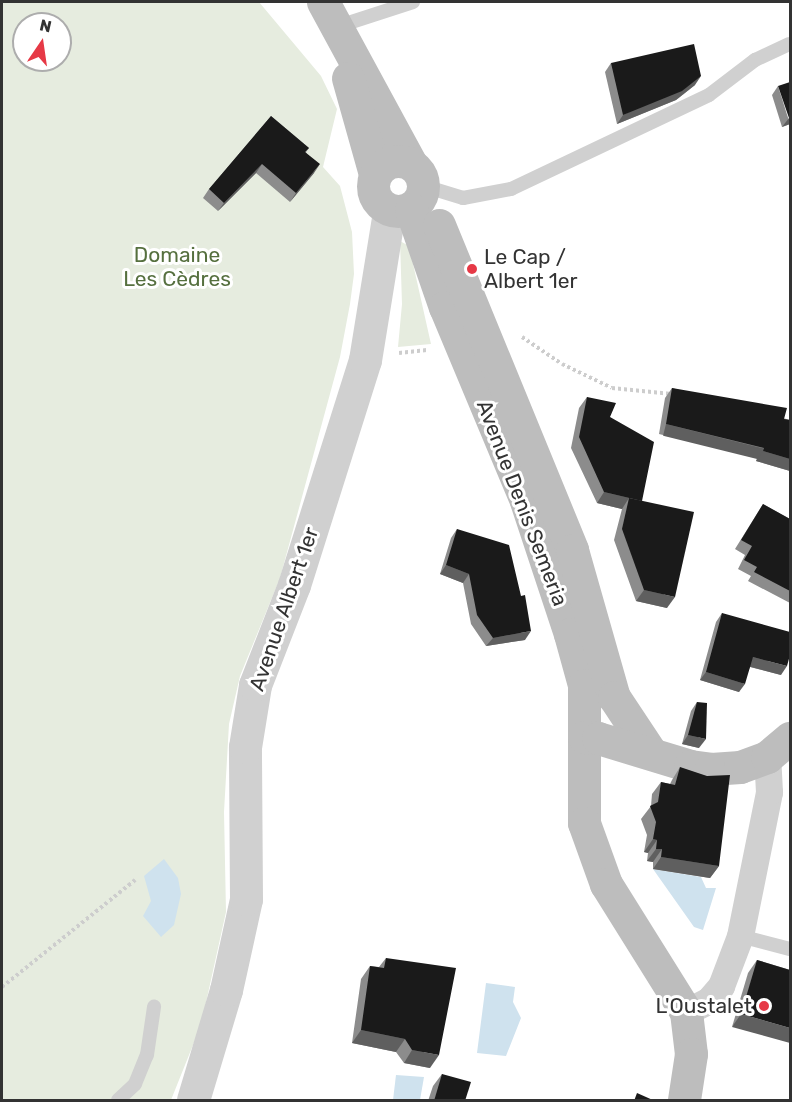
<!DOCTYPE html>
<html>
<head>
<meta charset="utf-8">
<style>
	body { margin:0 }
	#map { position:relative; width:792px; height:1102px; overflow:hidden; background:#fff; font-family:Rubik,sans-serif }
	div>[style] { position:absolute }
	.green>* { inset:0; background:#e6ecdf }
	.water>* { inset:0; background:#cfe2ee }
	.path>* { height:4px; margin-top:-2px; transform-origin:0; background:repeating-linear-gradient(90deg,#cdcdcd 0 3px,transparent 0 6px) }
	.service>* { height:14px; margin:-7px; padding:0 7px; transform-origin:7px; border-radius:7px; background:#d0d0d0 }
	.minor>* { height:27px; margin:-13.5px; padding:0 13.5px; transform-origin:13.5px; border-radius:13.5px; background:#d0d0d0 }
	.tertiary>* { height:33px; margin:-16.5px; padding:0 16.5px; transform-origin:16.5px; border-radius:16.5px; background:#d0d0d0 }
	.secondary>* { height:33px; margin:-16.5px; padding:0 16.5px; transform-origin:16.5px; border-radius:16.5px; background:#bdbdbd }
	.secondary>.ring { margin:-16.5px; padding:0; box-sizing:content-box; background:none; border:33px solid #bdbdbd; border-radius:50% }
	.wall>* { inset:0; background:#8c8c8c }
	.shaded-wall>* { inset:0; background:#5f5f5f; transform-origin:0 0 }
	.building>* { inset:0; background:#1a1a1a }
	.dots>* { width:16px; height:16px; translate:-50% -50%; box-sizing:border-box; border:3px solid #fff; border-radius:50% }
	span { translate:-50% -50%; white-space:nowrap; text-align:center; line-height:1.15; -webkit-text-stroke:6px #fff; paint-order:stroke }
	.park-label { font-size:21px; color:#56703f }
	.poi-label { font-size:21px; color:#333 }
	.left { translate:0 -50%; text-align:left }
	.right { translate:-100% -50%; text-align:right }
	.street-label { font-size:21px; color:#333 }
	.frame { position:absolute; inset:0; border:3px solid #333; pointer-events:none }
	.north { position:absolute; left:12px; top:12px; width:60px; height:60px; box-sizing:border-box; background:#fff; border:2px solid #adadad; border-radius:50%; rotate:13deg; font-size:16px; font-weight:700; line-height:24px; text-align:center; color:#333 }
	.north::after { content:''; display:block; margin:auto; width:21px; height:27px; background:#e63946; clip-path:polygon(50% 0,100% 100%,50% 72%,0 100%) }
</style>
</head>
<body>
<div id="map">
	<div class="green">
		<i style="clip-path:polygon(evenodd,2px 2px,259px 2px,321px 76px,337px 109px,323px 167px,340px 186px,352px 232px,354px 274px,350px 304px,340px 357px,280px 578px,240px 676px,229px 724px,224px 812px,226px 912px,201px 1025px,171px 1100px,2px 1100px,2px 2px,24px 24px,60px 24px,60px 60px,24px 60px,24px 24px)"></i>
		<i style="clip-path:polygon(400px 241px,409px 246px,431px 344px,398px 347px,402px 304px)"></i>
	</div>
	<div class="water">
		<i style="clip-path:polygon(164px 859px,178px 878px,181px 894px,174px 925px,161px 937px,143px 916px,151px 901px,144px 876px)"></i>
		<i style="clip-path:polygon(653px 869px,701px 877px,706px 888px,716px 888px,703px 930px,694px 927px)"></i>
		<i style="clip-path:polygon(486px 983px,515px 987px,513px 1002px,521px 1018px,506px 1056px,477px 1053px)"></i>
		<i style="clip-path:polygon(396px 1075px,424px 1077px,420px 1100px,393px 1100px)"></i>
	</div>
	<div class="path">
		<i style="left:522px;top:337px;width:48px;rotate:34deg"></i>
		<i style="left:562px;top:364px;width:55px;rotate:25.6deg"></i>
		<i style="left:612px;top:388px;width:60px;rotate:5.7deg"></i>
		<i style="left:399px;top:353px;width:28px;rotate:-6deg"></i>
		<i style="left:2px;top:987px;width:171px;rotate:-38.8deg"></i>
	</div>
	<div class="service">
		<i style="left:336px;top:27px;width:81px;rotate:-18deg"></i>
		<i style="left:424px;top:186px;width:41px;rotate:17.1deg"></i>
		<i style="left:463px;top:198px;width:49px;rotate:-10.6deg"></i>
		<i style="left:511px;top:189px;width:219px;rotate:-25.4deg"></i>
		<i style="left:709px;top:95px;width:58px;rotate:-37.3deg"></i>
		<i style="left:755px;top:60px;width:38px;rotate:-25deg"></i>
		<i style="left:740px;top:936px;width:52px;rotate:14.6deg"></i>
		<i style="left:118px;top:1100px;width:23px;rotate:-43deg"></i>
		<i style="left:135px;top:1084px;width:31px;rotate:-68deg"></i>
		<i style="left:147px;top:1055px;width:49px;rotate:-81.7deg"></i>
	</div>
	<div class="minor">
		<i style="left:686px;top:1012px;width:25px;rotate:-27deg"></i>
		<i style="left:708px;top:1001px;width:20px;rotate:-49deg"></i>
		<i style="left:721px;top:986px;width:53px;rotate:-69.2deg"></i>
		<i style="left:740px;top:936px;width:147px;rotate:-78.6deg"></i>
		<i style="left:769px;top:792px;width:35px;rotate:-93deg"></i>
	</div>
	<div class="tertiary">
		<i style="left:193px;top:1100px;width:115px;rotate:-73.3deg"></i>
		<i style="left:226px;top:990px;width:93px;rotate:-77.6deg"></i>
		<i style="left:246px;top:899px;width:152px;rotate:-90.4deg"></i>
		<i style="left:245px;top:747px;width:63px;rotate:-80.8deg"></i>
		<i style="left:255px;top:685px;width:107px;rotate:-68.7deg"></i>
		<i style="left:294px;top:585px;width:236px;rotate:-72.5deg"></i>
		<i style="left:365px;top:360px;width:151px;rotate:-80.8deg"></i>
	</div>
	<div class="secondary">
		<i style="left:323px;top:2px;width:184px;rotate:61.5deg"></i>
		<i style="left:348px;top:78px;width:100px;rotate:74.3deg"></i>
		<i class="ring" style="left:373px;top:161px;width:17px;height:17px"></i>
		<i style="left:411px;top:209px;width:104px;rotate:70.9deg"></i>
		<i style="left:445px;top:307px;width:210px;rotate:67.3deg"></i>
		<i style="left:526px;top:501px;width:140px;rotate:71.7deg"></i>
		<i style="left:570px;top:634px;width:53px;rotate:74.6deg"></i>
		<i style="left:584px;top:685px;width:138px;rotate:90deg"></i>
		<i style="left:584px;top:823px;width:65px;rotate:70.2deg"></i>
		<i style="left:606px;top:884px;width:151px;rotate:58deg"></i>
		<i style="left:686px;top:1012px;width:42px;rotate:83.2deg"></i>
		<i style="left:691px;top:1054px;width:47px;rotate:98.7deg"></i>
		<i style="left:439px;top:225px;width:351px;rotate:67.7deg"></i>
		<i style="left:572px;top:550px;width:153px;rotate:74.1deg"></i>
		<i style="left:614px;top:697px;width:67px;rotate:56.5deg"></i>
		<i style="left:584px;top:737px;width:14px;rotate:4deg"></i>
		<i style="left:598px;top:738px;width:96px;rotate:16.9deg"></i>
		<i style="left:690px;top:766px;width:21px;rotate:8deg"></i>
		<i style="left:711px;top:769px;width:29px;rotate:-4deg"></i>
		<i style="left:740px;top:767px;width:29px;rotate:-20deg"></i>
		<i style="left:767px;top:757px;width:30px;rotate:-40deg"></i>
	</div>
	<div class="wall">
		<i style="clip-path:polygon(611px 63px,695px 85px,676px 100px,617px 124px,605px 72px)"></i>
		<i style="clip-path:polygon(778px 86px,790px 124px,782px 127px,772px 95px)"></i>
		<i style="clip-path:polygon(271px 116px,309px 148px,306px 152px,314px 173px,290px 202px,256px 173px,218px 211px,203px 198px,209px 189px)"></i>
		<i style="clip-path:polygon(672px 388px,790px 420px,790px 471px,756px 461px,757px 458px,659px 434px,665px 398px)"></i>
		<i style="clip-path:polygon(587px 397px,610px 417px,642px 501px,667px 608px,636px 601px,614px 540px,622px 509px,597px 503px,571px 448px,579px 408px)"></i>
		<i style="clip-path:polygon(763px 504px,790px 519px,790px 603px,748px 581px,751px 576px,738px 569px,745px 555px,735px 549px)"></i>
		<i style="clip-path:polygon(457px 529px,525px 640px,486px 646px,471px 624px,463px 583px,440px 574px,451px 538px)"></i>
		<i style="clip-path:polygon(722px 613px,781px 675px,750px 667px,739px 692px,700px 680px,716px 622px)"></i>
		<i style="clip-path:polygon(697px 702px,699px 748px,682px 744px,691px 711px)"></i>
		<i style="clip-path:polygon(680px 767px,719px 866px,710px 878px,653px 869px,653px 862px,647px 861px,648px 853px,644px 852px,647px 835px,641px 819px,651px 806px,652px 794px,661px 782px,670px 784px,672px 780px)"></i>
		<i style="clip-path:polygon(386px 958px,430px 1068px,404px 1063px,396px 1052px,352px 1043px,361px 979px,370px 966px,379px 967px)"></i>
		<i style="clip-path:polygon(757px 960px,790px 970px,732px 1027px,748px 973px)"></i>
		<i style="clip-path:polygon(442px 1074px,465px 1101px,428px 1101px,433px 1086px)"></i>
	</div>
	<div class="shaded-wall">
		<i style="clip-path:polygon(701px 76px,695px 85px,676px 100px,617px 124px,623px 115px)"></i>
		<i style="clip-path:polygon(790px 117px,790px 124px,782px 127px,789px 118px)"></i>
		<i style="clip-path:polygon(262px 164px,256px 173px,218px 211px,224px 203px)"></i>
		<i style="clip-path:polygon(320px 164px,314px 173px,290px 202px,296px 193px)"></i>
		<i style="left:666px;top:424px;width:101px;height:12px;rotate:14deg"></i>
		<i style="clip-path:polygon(763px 451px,790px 459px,790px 471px,756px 461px)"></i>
		<i style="clip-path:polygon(604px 492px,642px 501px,629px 498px,622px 509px,597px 503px)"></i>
		<i style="clip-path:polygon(446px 565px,469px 574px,463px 583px,440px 574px)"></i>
		<i style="clip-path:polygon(644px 590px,675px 597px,667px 608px,636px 601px)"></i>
		<i style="clip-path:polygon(531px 631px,525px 640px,486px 646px,493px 638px)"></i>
		<i style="clip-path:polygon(753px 657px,787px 666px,781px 675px,747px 666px)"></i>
		<i style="clip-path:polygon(706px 672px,745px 684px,739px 692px,700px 680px)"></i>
		<i style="clip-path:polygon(688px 735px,706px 739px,699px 748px,682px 744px)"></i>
		<i style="clip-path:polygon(653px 839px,657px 840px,648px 853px,644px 852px)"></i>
		<i style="clip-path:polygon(656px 849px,662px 849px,653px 862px,647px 861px)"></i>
		<i style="clip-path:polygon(661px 857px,719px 866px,710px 878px,653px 869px)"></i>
		<i style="clip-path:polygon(741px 1014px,790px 1028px,790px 1043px,732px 1027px)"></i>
		<i style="clip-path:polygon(361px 1030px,405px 1039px,396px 1052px,352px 1043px)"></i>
		<i style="clip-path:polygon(412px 1050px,439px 1055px,430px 1068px,404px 1063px)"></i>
	</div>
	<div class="building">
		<i style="clip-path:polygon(694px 44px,701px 76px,682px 91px,623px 115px,611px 63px)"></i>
		<i style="clip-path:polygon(790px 82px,790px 117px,789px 118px,778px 86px)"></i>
		<i style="clip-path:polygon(271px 116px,309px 148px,305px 152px,320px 164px,296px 193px,262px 164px,224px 203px,209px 189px)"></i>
		<i style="clip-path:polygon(672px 388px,787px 408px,784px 419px,790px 420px,790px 459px,763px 451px,764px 448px,666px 424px)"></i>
		<i style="clip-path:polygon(587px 397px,616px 403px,610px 417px,654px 442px,642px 501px,604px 492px,579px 437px)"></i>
		<i style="clip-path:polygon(629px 498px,694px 512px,675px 597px,644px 590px,622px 529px)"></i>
		<i style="clip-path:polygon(763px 504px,790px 519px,790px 591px,754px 572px,757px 567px,744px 560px,752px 546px,741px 540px)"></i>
		<i style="clip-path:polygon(457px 529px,509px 545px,521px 596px,525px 595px,531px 631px,493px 638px,477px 615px,469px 574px,446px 565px)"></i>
		<i style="clip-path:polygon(722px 613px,790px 632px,790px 655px,787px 666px,753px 657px,745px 684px,706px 672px)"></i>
		<i style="clip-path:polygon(697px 702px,707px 703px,706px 739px,688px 735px)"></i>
		<i style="clip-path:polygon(680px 767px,707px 776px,730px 775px,719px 866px,661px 857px,662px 849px,656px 849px,657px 840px,653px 839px,656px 822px,650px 806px,658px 802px,661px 782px,675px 785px)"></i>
		<i style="clip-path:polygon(386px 958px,456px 968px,439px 1055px,412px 1050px,405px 1039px,361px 1030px,370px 966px,384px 968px)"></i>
		<i style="clip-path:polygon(757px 960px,790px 970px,790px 1028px,741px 1014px)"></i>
		<i style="clip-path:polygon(442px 1074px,471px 1082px,465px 1101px,434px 1101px)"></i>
		<i style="clip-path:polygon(637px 1093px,655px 1101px,634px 1101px)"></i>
	</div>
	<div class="dots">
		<i style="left:472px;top:269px;background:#e63946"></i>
		<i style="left:764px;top:1006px;background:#e63946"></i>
	</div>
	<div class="park-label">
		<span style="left:177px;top:267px">Domaine<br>Les Cèdres</span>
	</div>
	<div class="poi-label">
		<span class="left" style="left:484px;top:269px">Le Cap /<br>Albert 1er</span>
		<span class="right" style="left:752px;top:1006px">L'Oustalet</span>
	</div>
	<div class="street-label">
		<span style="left:522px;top:503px;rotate:69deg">Avenue Denis Semeria</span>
		<span style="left:284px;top:609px;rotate:-71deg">Avenue Albert 1er</span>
	</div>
	<div class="frame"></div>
	<div class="north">N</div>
</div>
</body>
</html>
